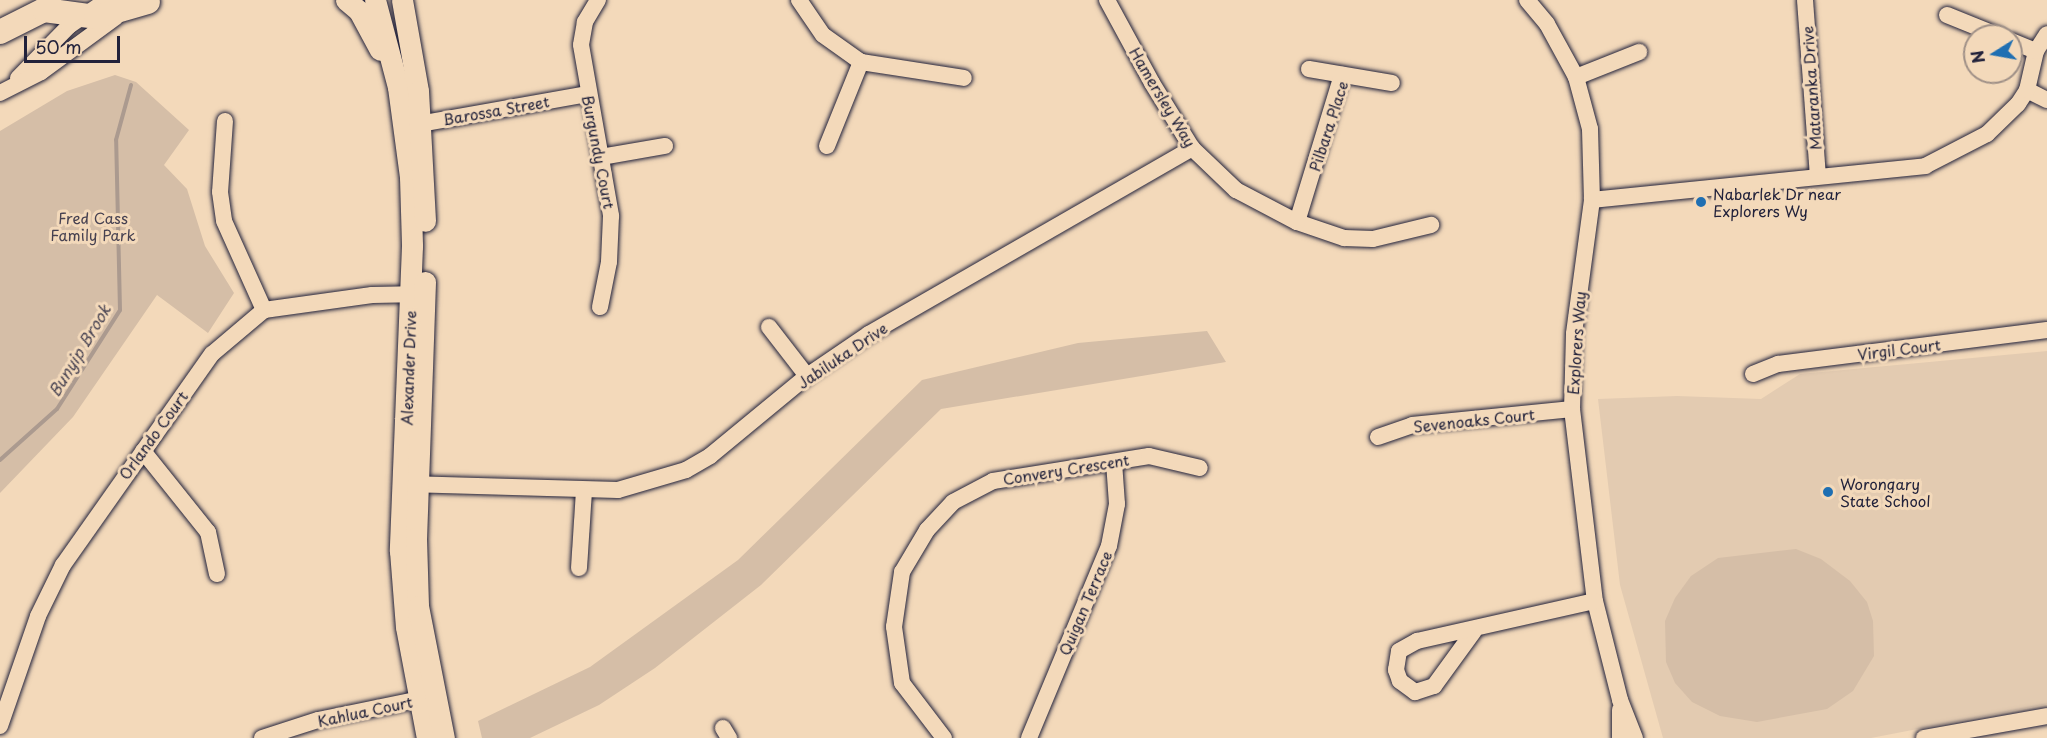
<!DOCTYPE html>
<html>
<head>
<meta charset="utf-8">
<style>
	body { margin:0 }
	#map { position:relative; width:2047px; height:738px; overflow:hidden; background:#f3d9ba; font-family:"Playpen Sans",sans-serif }
	div>[style] { position:absolute }
	.built>* { inset:0; background:#e3cbb1 }
	.green>* { inset:0; background:#d5bea7 }
	.stream>* { height:4px; margin:-2px; padding:0 2px; transform-origin:2px; border-radius:2px; background:#ab9a8f }
	.roads { filter:drop-shadow(0 0 2px #22223b) drop-shadow(0 0 2px #22223b) }
	.minor>* { height:16px; margin:-8px; padding:0 8px; transform-origin:8px; border-radius:8px; background:#f3d9ba }
	.major>* { height:21px; margin:-10.5px; padding:0 10.5px; transform-origin:10.5px; border-radius:10.5px; background:#f3d9ba }
	.highway>* { height:24px; margin:-12px; padding:0 12px; transform-origin:12px; border-radius:12px; background:#f3d9ba }
	.dots>* { width:16px; height:16px; translate:-50% -50%; box-sizing:border-box; border:3px solid #f3d9ba; border-radius:50% }
	span { translate:-50% -50%; white-space:nowrap; text-align:center; line-height:1.15; -webkit-text-stroke:6px #f3d9ba; paint-order:stroke }
	.street-label { font-size:15px; color:#22223b }
	.poi-label { font-size:15px; color:#22223b }
	.left { translate:0 -50%; text-align:left }
	.park-label { font-size:15px; color:#464151 }
	.water-label { font-size:16px; color:#4b4654; font-style:italic }
	.north { position:absolute; left:1963px; top:24px; width:60px; height:60px; box-sizing:border-box; background:#f3d9ba; border:2px solid #9f9087; border-radius:50%; rotate:259deg; font-size:16px; font-weight:700; line-height:24px; text-align:center; color:#22223b }
	.north::after { content:''; display:block; margin:auto; width:21px; height:27px; background:#1f6fb2; clip-path:polygon(50% 0,100% 100%,50% 72%,0 100%) }
	.scale { position:absolute; left:24px; top:36px; width:96px; height:27px; box-sizing:border-box; border:3px solid #22223b; border-top:0; padding-left:8px; font-size:18px; line-height:21px; white-space:nowrap; color:#22223b; -webkit-text-stroke:4px #f3d9ba; paint-order:stroke }
</style>
</head>
<body>
<div id="map">
	<div class="built">
		<i style="clip-path:polygon(2047px 351px,2047px 704px,1871px 738px,1663px 738px,1620px 585px,1598px 399px,1677px 396px,1761px 399px,1800px 374px)"></i>
	</div>
	<div class="green">
		<i style="clip-path:polygon(115px 75px,136px 82px,189px 130px,164px 165px,187px 189px,205px 246px,234px 293px,208px 333px,157px 295px,73px 417px,0 493px,0 131px,67px 91px)"></i>
		<i style="clip-path:polygon(1207px 331px,1226px 362px,941px 409px,761px 585px,655px 668px,599px 705px,530px 738px,482px 738px,478px 721px,590px 667px,738px 560px,922px 380px,1078px 343px)"></i>
		<i style="clip-path:polygon(1796px 549px,1821px 559px,1850px 581px,1867px 602px,1873px 621px,1874px 656px,1853px 691px,1827px 709px,1757px 722px,1720px 716px,1692px 702px,1675px 683px,1666px 662px,1665px 621px,1675px 598px,1691px 576px,1718px 558px)"></i>
	</div>
	<div class="stream">
		<i style="left:0;top:460px;width:76px;rotate:-41.8deg"></i>
		<i style="left:57px;top:409px;width:117px;rotate:-57.5deg"></i>
		<i style="left:120px;top:310px;width:170px;rotate:-91.3deg"></i>
		<i style="left:116px;top:140px;width:57px;rotate:-74.7deg"></i>
	</div>
	<div class="roads">
		<div class="minor">
			<i style="left:598px;top:0;width:26px;rotate:121deg"></i>
			<i style="left:585px;top:22px;width:23px;rotate:100deg"></i>
			<i style="left:581px;top:45px;width:174px;rotate:80deg"></i>
			<i style="left:611px;top:216px;width:46px;rotate:92.5deg"></i>
			<i style="left:609px;top:262px;width:46px;rotate:101.3deg"></i>
			<i style="left:799px;top:0;width:42px;rotate:55.6deg"></i>
			<i style="left:823px;top:35px;width:47px;rotate:35.4deg"></i>
			<i style="left:861px;top:62px;width:104px;rotate:8.8deg"></i>
			<i style="left:1107px;top:0;width:94px;rotate:61.5deg"></i>
			<i style="left:1152px;top:83px;width:76px;rotate:58.4deg"></i>
			<i style="left:1192px;top:148px;width:61px;rotate:43.7deg"></i>
			<i style="left:1236px;top:190px;width:69px;rotate:27.7deg"></i>
			<i style="left:1297px;top:222px;width:50px;rotate:18.8deg"></i>
			<i style="left:1344px;top:238px;width:29px;rotate:2deg"></i>
			<i style="left:1373px;top:239px;width:60px;rotate:-13.6deg"></i>
			<i style="left:1527px;top:0;width:31px;rotate:50deg"></i>
			<i style="left:1547px;top:24px;width:60px;rotate:61.3deg"></i>
			<i style="left:1576px;top:77px;width:54px;rotate:74.9deg"></i>
			<i style="left:1590px;top:129px;width:71px;rotate:88.4deg"></i>
			<i style="left:1592px;top:200px;width:135px;rotate:97.7deg"></i>
			<i style="left:1574px;top:334px;width:75px;rotate:91.5deg"></i>
			<i style="left:1572px;top:409px;width:193px;rotate:83.2deg"></i>
			<i style="left:1595px;top:601px;width:102px;rotate:75.8deg"></i>
			<i style="left:1620px;top:700px;width:41px;rotate:68.5deg"></i>
			<i style="left:1805px;top:0;width:175px;rotate:85.8deg"></i>
			<i style="left:1947px;top:15px;width:56px;rotate:22deg"></i>
			<i style="left:2011px;top:41px;width:27px;rotate:22deg"></i>
			<i style="left:1309px;top:69px;width:84px;rotate:9.6deg"></i>
			<i style="left:1576px;top:77px;width:68px;rotate:-21.6deg"></i>
			<i style="left:18px;top:78px;width:73px;rotate:-45.6deg"></i>
			<i style="left:69px;top:26px;width:46px;rotate:-34.4deg"></i>
			<i style="left:2027px;top:90px;width:22px;rotate:27deg"></i>
			<i style="left:0;top:93px;width:46px;rotate:-27.1deg"></i>
			<i style="left:41px;top:72px;width:93px;rotate:-36.3deg"></i>
			<i style="left:225px;top:121px;width:71px;rotate:94deg"></i>
			<i style="left:220px;top:192px;width:29px;rotate:82deg"></i>
			<i style="left:224px;top:221px;width:98px;rotate:65.8deg"></i>
			<i style="left:408px;top:126px;width:183px;rotate:-10.1deg"></i>
			<i style="left:827px;top:146px;width:91px;rotate:-68deg"></i>
			<i style="left:601px;top:157px;width:65px;rotate:-9.8deg"></i>
			<i style="left:1592px;top:200px;width:335px;rotate:-5.8deg"></i>
			<i style="left:1925px;top:166px;width:70px;rotate:-27.3deg"></i>
			<i style="left:1987px;top:134px;width:43px;rotate:-44.1deg"></i>
			<i style="left:2018px;top:104px;width:17px;rotate:-57deg"></i>
			<i style="left:2027px;top:90px;width:40px;rotate:-77deg"></i>
			<i style="left:2036px;top:51px;width:20px;rotate:-57deg"></i>
			<i style="left:1297px;top:222px;width:154px;rotate:-73deg"></i>
			<i style="left:769px;top:327px;width:62px;rotate:52.2deg"></i>
			<i style="left:1753px;top:374px;width:27px;rotate:-22deg"></i>
			<i style="left:1778px;top:364px;width:271px;rotate:-7.2deg"></i>
			<i style="left:1378px;top:437px;width:36px;rotate:-19deg"></i>
			<i style="left:1412px;top:425px;width:161px;rotate:-5.7deg"></i>
			<i style="left:143px;top:451px;width:104px;rotate:51.3deg"></i>
			<i style="left:208px;top:532px;width:43px;rotate:77.9deg"></i>
			<i style="left:407px;top:484px;width:211px;rotate:1.6deg"></i>
			<i style="left:618px;top:490px;width:71px;rotate:-16.4deg"></i>
			<i style="left:686px;top:470px;width:28px;rotate:-30deg"></i>
			<i style="left:710px;top:456px;width:126px;rotate:-39.5deg"></i>
			<i style="left:807px;top:376px;width:75px;rotate:-34.1deg"></i>
			<i style="left:869px;top:334px;width:373px;rotate:-29.9deg"></i>
			<i style="left:579px;top:568px;width:77px;rotate:-86.3deg"></i>
			<i style="left:1474px;top:631px;width:68px;rotate:126deg"></i>
			<i style="left:1434px;top:686px;width:20px;rotate:162deg"></i>
			<i style="left:1415px;top:692px;width:19px;rotate:-144deg"></i>
			<i style="left:1400px;top:681px;width:12px;rotate:-110deg"></i>
			<i style="left:1396px;top:670px;width:19px;rotate:-81deg"></i>
			<i style="left:1399px;top:651px;width:21px;rotate:-29deg"></i>
			<i style="left:1417px;top:641px;width:182px;rotate:-12.7deg"></i>
			<i style="left:1620px;top:710px;width:28px;rotate:90deg"></i>
			<i style="left:0;top:726px;width:116px;rotate:-70.9deg"></i>
			<i style="left:38px;top:616px;width:57px;rotate:-63.9deg"></i>
			<i style="left:63px;top:565px;width:258px;rotate:-54.8deg"></i>
			<i style="left:212px;top:354px;width:68px;rotate:-40.2deg"></i>
			<i style="left:264px;top:310px;width:109px;rotate:-7.9deg"></i>
			<i style="left:372px;top:295px;width:51px;rotate:-1.1deg"></i>
			<i style="left:723px;top:728px;width:12px;rotate:59deg"></i>
			<i style="left:262px;top:738px;width:59px;rotate:-17.8deg"></i>
			<i style="left:318px;top:720px;width:114px;rotate:-11.6deg"></i>
			<i style="left:944px;top:738px;width:69px;rotate:-127.4deg"></i>
			<i style="left:902px;top:683px;width:57px;rotate:-98.1deg"></i>
			<i style="left:894px;top:627px;width:56px;rotate:-81.7deg"></i>
			<i style="left:902px;top:572px;width:49px;rotate:-59.2deg"></i>
			<i style="left:927px;top:530px;width:38px;rotate:-47deg"></i>
			<i style="left:953px;top:502px;width:45px;rotate:-27.7deg"></i>
			<i style="left:993px;top:481px;width:158px;rotate:-9.1deg"></i>
			<i style="left:1149px;top:456px;width:52px;rotate:13.2deg"></i>
			<i style="left:1029px;top:738px;width:208px;rotate:-67.4deg"></i>
			<i style="left:1109px;top:546px;width:43px;rotate:-79.2deg"></i>
			<i style="left:1117px;top:504px;width:42px;rotate:-94.1deg"></i>
			<i style="left:1924px;top:738px;width:125px;rotate:-10.1deg"></i>
		</div>
		<div class="major">
			<i style="left:346px;top:0;width:17px;rotate:40deg"></i>
			<i style="left:359px;top:11px;width:44px;rotate:61.7deg"></i>
			<i style="left:375px;top:0;width:90px;rotate:75.2deg"></i>
			<i style="left:398px;top:87px;width:91px;rotate:82.4deg"></i>
			<i style="left:410px;top:177px;width:69px;rotate:88.3deg"></i>
			<i style="left:412px;top:246px;width:305px;rotate:92.3deg"></i>
			<i style="left:400px;top:551px;width:76px;rotate:85.5deg"></i>
			<i style="left:406px;top:627px;width:113px;rotate:79.3deg"></i>
			<i style="left:402px;top:0;width:92px;rotate:80deg"></i>
			<i style="left:418px;top:91px;width:130px;rotate:86.9deg"></i>
			<i style="left:425px;top:282px;width:256px;rotate:92deg"></i>
			<i style="left:416px;top:538px;width:68px;rotate:88.3deg"></i>
			<i style="left:418px;top:606px;width:135px;rotate:78.9deg"></i>
		</div>
		<div class="highway">
			<i style="left:0;top:32px;width:49px;rotate:-26.6deg"></i>
			<i style="left:44px;top:10px;width:52px;rotate:7.7deg"></i>
			<i style="left:96px;top:17px;width:54px;rotate:-16.1deg"></i>
		</div>
	</div>
	<div class="dots">
		<i style="left:1701px;top:202px;background:#1f6fb2"></i>
		<i style="left:1828px;top:492px;background:#1f6fb2"></i>
	</div>
	<div class="street-label">
		<span style="left:1811px;top:88px;rotate:-94deg">Mataranka Drive</span>
		<span style="left:1163px;top:97px;rotate:59deg">Hamersley Way</span>
		<span style="left:496px;top:110px;rotate:-10deg">Barossa Street</span>
		<span style="left:1328px;top:126px;rotate:-72deg">Pilbara Place</span>
		<span style="left:599px;top:152px;rotate:79deg">Burgundy Court</span>
		<span style="left:1576px;top:343px;rotate:-86deg">Explorers Way</span>
		<span style="left:1899px;top:349px;rotate:-7deg">Virgil Court</span>
		<span style="left:842px;top:355px;rotate:-34deg">Jabiluka Drive</span>
		<span style="left:408px;top:368px;rotate:-88deg">Alexander Drive</span>
		<span style="left:1474px;top:420px;rotate:-6deg">Sevenoaks Court</span>
		<span style="left:153px;top:435px;rotate:-54deg">Orlando Court</span>
		<span style="left:1066px;top:469px;rotate:-9deg">Convery Crescent</span>
		<span style="left:1085px;top:603px;rotate:-67deg">Quigan Terrace</span>
		<span style="left:365px;top:711px;rotate:-12deg">Kahlua Court</span>
	</div>
	<div class="poi-label">
		<span class="left" style="left:1713px;top:202px">Nabarlek Dr near<br>Explorers Wy</span>
		<span class="left" style="left:1840px;top:492px">Worongary<br>State School</span>
	</div>
	<div class="park-label">
		<span style="left:93px;top:226px">Fred Cass<br>Family Park</span>
	</div>
	<div class="water-label">
		<span style="left:79px;top:350px;rotate:-59deg">Bunyip Brook</span>
	</div>
	<div class="north">N</div>
	<div class="scale">50 m</div>
</div>
</body>
</html>
